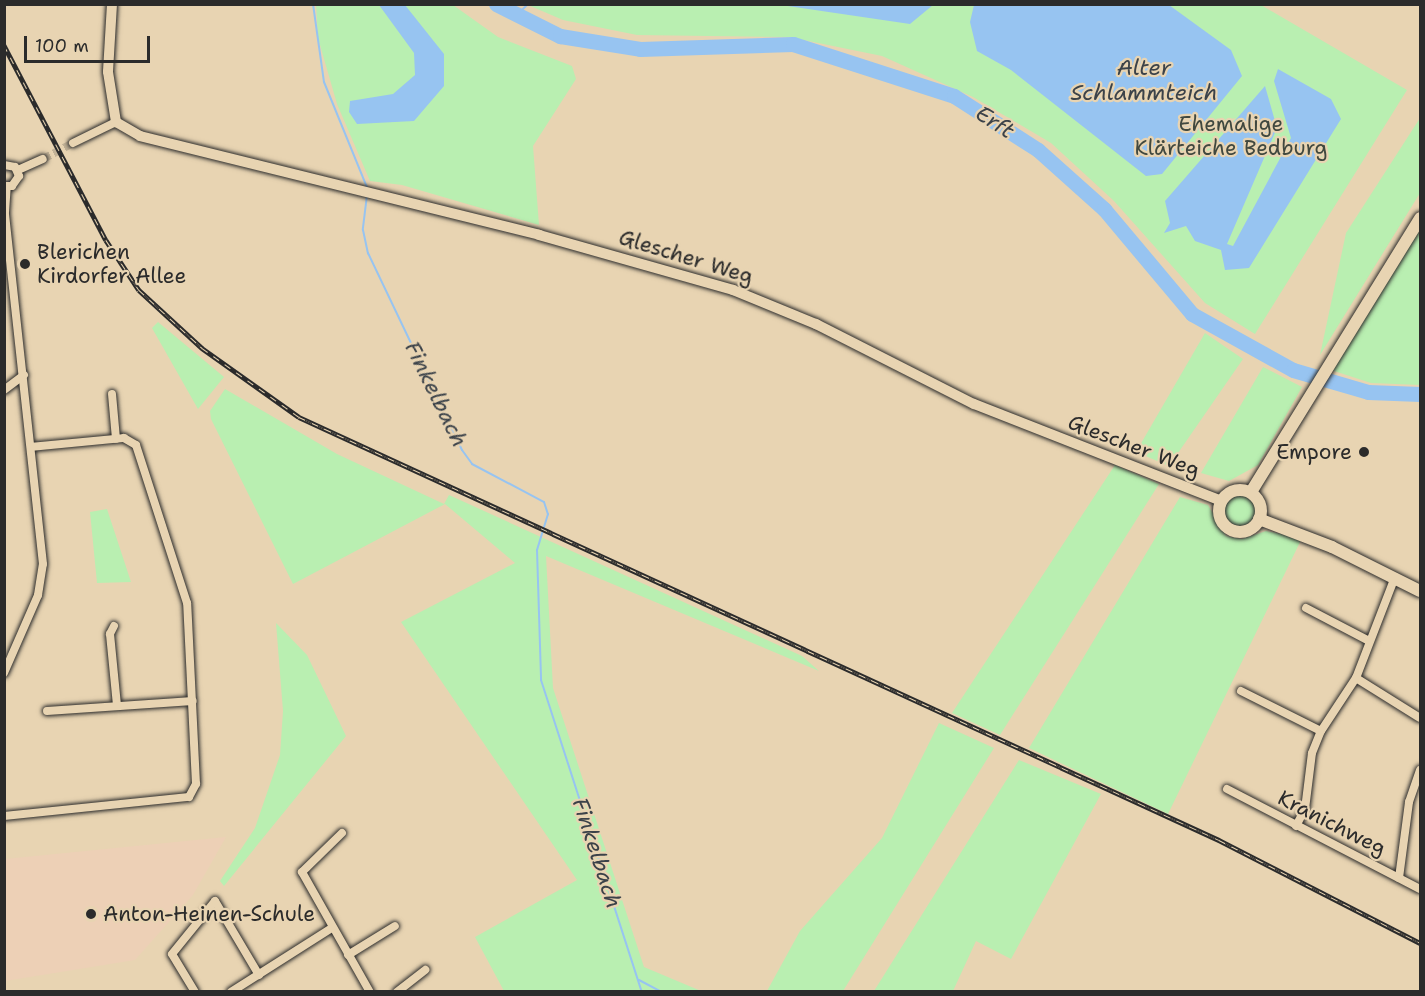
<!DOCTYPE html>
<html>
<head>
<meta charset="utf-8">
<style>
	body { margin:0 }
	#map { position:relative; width:1425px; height:996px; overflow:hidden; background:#e8d4b2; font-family:"Shantell Sans",sans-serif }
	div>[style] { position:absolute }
	.built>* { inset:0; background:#edd0b6 }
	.green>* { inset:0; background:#b9efb1 }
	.round { border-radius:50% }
	.water>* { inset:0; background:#97c4f1 }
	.stream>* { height:2px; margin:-1px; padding:0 1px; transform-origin:1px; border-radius:1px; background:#97c4f1 }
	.river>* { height:15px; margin:-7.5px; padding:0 7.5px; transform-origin:7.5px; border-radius:7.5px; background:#97c4f1 }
	.minor-tunnel>* { height:8px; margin-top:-4px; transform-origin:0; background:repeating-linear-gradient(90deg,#c2b297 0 8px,transparent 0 12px) }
	.roads { filter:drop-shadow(0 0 2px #2b2b2b) drop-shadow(0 0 2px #2b2b2b) }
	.minor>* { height:8px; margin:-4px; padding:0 4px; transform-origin:4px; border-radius:4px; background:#e8d4b2 }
	.tertiary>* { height:10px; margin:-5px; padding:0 5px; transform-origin:5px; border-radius:5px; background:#e8d4b2 }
	.secondary>* { height:12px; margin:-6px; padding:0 6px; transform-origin:6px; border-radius:6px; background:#e8d4b2 }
	.secondary>.ring { margin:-6px; padding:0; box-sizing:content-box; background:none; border:12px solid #e8d4b2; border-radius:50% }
	.rail>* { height:4.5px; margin-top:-2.25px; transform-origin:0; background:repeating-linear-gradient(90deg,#e8d4b2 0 7px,#2b2b2b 0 14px); box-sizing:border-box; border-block:2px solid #2b2b2b }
	.dots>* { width:16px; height:16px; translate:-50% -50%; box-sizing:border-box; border:3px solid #e8d4b2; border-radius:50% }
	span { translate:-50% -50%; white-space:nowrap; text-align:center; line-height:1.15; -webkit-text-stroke:4.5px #e8d4b2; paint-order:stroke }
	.park-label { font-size:21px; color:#40483f }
	.poi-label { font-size:21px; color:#2b2b2b }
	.left { translate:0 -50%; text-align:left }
	.right { translate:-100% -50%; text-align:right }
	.street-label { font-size:21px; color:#2b2b2b }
	.water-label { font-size:22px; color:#3b4249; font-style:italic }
	.frame { position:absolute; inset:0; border:6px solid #2b2b2b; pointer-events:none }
	.scale { position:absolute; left:24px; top:36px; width:126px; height:27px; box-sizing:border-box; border:3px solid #2b2b2b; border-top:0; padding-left:8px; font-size:18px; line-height:21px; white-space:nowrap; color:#2b2b2b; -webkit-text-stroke:4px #e8d4b2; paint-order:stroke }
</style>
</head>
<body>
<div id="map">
	<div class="built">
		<i style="clip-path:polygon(226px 837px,193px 895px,135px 960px,5px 981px,5px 859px)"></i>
	</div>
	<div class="green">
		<i style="clip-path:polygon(316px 5px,453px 5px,498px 37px,572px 66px,576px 79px,533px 146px,539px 225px,402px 185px,370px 181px,337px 104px,318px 38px)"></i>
		<i style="clip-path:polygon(528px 5px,1261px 5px,1407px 90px,1255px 334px,1205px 303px,1114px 201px,1051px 143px,973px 97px,882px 56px,789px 37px,637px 35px,563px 20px)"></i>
		<i style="clip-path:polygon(1420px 118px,1420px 193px,1320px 355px,1346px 233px)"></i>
		<i style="clip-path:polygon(1420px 226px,1420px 385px,1371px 383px,1331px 370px)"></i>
		<i style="clip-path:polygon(158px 322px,224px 377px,198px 409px,152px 328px)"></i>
		<i style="clip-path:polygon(1205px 333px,1243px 359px,1169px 466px,1136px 452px)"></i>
		<i style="clip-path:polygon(1263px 367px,1302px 387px,1258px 465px,1229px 481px,1201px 473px)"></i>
		<i style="clip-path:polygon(225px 389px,337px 454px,444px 504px,449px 495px,802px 656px,819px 671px,546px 556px,553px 688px,644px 967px,701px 991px,504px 991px,475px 937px,577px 880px,401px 622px,515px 563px,445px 504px,293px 584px,211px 419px,210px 411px)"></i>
		<i style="clip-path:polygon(1115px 465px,1159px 484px,1000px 735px,952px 713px)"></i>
		<i class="round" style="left:1224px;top:494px;width:32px;height:32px"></i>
		<i style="clip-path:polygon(1180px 497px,1208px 505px,1226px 536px,1242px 539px,1266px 531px,1302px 538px,1168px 814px,1029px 748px)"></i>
		<i style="clip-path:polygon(107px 509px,131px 582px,97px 583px,90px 512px)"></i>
		<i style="clip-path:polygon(276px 623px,307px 655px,346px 736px,224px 886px,220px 881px,255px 828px,280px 755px,283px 711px)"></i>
		<i style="clip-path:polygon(939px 723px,994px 748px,843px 991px,767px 991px,800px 931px,882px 838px)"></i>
		<i style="clip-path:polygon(1019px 760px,1101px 794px,1011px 959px,976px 941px,953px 991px,874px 991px)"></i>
	</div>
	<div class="water">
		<i style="clip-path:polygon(379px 5px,405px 5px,444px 54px,444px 86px,414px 121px,357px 124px,349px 112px,350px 101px,393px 94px,415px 75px,414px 53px)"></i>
		<i style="clip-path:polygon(781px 5px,933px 5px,910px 24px)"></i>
		<i style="clip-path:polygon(974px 5px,1169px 5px,1231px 50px,1242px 76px,1162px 174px,1146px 176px,1011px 70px,977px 51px,970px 22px)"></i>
		<i style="clip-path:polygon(1278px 69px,1331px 99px,1341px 119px,1249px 268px,1225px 270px,1221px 250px,1195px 241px,1186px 226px,1164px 233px,1170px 223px,1165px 201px,1265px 86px,1277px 128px,1227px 244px,1233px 246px,1291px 138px,1274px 81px)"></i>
	</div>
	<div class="stream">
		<i style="left:313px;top:4px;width:79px;rotate:82deg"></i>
		<i style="left:324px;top:82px;width:117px;rotate:67.8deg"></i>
		<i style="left:515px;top:17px;width:18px;rotate:-45deg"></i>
		<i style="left:367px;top:195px;width:35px;rotate:97deg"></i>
		<i style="left:363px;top:230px;width:24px;rotate:78deg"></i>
		<i style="left:368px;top:253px;width:218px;rotate:64.5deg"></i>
		<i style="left:462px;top:450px;width:17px;rotate:54deg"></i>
		<i style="left:472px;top:464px;width:81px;rotate:27.8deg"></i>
		<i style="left:544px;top:502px;width:13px;rotate:72deg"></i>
		<i style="left:548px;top:514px;width:38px;rotate:107deg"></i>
		<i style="left:537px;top:550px;width:130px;rotate:88.2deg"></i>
		<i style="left:541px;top:680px;width:328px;rotate:72.1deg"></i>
		<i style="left:639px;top:980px;width:26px;rotate:28deg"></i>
	</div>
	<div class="river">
		<i style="left:496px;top:4px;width:72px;rotate:26.6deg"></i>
		<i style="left:560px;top:36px;width:81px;rotate:9.2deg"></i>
		<i style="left:640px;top:49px;width:153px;rotate:-1.9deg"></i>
		<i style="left:793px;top:44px;width:169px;rotate:17.9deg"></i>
		<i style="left:954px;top:96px;width:100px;rotate:32.7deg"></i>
		<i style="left:1038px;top:150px;width:89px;rotate:41.8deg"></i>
		<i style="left:1104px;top:209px;width:137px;rotate:50deg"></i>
		<i style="left:1192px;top:314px;width:115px;rotate:29deg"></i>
		<i style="left:1293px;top:370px;width:78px;rotate:16.3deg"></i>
		<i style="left:1368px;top:392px;width:52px;rotate:2.2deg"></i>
	</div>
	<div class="minor-tunnel">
		<i style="left:43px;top:159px;width:34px;rotate:-28deg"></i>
	</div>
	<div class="roads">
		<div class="minor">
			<i style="left:73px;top:143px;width:48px;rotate:-26deg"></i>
			<i style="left:4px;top:165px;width:11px;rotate:10deg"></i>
			<i style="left:15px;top:167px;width:10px;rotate:66deg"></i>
			<i style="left:19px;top:176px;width:12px;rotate:125deg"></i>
			<i style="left:12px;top:186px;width:8px;rotate:180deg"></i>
			<i style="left:18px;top:170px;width:27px;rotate:-24deg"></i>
			<i style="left:4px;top:390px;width:25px;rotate:-37deg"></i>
			<i style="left:112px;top:394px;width:45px;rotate:84.9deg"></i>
			<i style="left:1395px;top:577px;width:108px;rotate:111.1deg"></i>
			<i style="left:1356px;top:678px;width:75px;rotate:32deg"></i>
			<i style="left:1306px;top:608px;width:71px;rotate:27.6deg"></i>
			<i style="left:114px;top:626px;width:9px;rotate:117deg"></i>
			<i style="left:110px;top:634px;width:71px;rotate:84.4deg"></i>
			<i style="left:4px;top:673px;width:85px;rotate:-66.4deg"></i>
			<i style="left:38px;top:595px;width:31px;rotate:-81deg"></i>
			<i style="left:43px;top:564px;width:354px;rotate:-96.2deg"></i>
			<i style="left:5px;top:212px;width:26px;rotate:-86deg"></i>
			<i style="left:1241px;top:691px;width:89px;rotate:26.6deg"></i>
			<i style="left:47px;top:711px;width:146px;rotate:-3.9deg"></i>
			<i style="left:1227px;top:789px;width:217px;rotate:27.4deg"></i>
			<i style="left:4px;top:816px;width:186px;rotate:-5.9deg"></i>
			<i style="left:189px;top:797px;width:15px;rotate:-62deg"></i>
			<i style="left:196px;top:784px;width:181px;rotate:-92.8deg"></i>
			<i style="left:187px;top:603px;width:166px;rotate:-107.9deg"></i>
			<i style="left:136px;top:445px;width:14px;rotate:-150deg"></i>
			<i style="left:124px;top:438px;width:93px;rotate:174.5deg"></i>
			<i style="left:1296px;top:826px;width:19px;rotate:-62deg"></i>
			<i style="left:1305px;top:809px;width:56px;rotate:-82.9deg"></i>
			<i style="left:1312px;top:753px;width:24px;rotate:-68deg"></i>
			<i style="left:1321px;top:731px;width:64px;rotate:-56.6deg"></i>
			<i style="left:342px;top:833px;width:56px;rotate:135.7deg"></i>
			<i style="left:302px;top:872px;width:138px;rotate:60.5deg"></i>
			<i style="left:1399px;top:878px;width:77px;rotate:-82.5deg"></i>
			<i style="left:1409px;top:802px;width:34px;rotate:-71deg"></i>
			<i style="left:348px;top:955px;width:55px;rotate:-31.7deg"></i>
			<i style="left:195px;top:992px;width:44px;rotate:-121.2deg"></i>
			<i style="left:172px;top:954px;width:68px;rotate:-50.9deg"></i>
			<i style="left:215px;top:901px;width:86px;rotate:59.3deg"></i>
			<i style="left:231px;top:992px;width:120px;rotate:-32.4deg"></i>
			<i style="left:397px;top:992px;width:36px;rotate:-38deg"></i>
		</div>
		<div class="tertiary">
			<i style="left:112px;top:4px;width:68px;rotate:93.4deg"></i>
			<i style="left:108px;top:72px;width:51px;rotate:80.9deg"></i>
			<i style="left:116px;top:122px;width:28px;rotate:30deg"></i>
			<i style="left:140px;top:136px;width:411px;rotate:13.9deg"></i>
			<i style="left:539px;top:235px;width:202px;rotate:15.8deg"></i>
			<i style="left:733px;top:290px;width:90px;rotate:22.3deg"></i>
			<i style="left:816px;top:324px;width:177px;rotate:26.9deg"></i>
			<i style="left:974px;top:404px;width:265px;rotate:21.4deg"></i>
		</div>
		<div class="secondary">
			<i class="ring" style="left:1219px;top:490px;width:30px;height:30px"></i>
			<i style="left:1251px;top:492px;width:322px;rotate:-58.3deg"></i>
			<i style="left:1259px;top:519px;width:78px;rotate:21deg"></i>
			<i style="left:1332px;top:547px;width:98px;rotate:26.6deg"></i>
		</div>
	</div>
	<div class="rail">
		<i style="left:4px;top:45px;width:220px;rotate:62.4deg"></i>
		<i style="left:106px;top:240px;width:60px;rotate:56.6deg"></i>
		<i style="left:139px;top:290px;width:86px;rotate:42.6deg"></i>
		<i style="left:202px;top:348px;width:119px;rotate:35.4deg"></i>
		<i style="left:299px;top:417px;width:1013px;rotate:24.69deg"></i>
		<i style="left:1219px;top:840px;width:226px;rotate:27.1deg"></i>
	</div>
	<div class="dots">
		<i style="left:25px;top:264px;background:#2b2b2b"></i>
		<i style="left:1364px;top:452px;background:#2b2b2b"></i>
		<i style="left:91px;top:914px;background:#2b2b2b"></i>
	</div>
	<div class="park-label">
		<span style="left:1231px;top:136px">Ehemalige<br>Klärteiche Bedburg</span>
	</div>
	<div class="poi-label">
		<span class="left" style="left:37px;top:264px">Blerichen<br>Kirdorfer Allee</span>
		<span class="right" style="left:1352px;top:452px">Empore</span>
		<span class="left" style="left:103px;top:914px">Anton-Heinen-Schule</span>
	</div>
	<div class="street-label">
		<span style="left:686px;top:257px;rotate:17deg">Glescher Weg</span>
		<span style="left:1134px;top:446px;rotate:21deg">Glescher Weg</span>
		<span style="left:1332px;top:823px;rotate:27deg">Kranichweg</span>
	</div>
	<div class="water-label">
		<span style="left:1144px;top:80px">Alter<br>Schlammteich</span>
		<span style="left:995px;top:122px;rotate:33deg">Erft</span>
		<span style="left:436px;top:394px;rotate:64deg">Finkelbach</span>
		<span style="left:597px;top:853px;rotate:72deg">Finkelbach</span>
	</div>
	<div class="frame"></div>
	<div class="scale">100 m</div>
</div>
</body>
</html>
